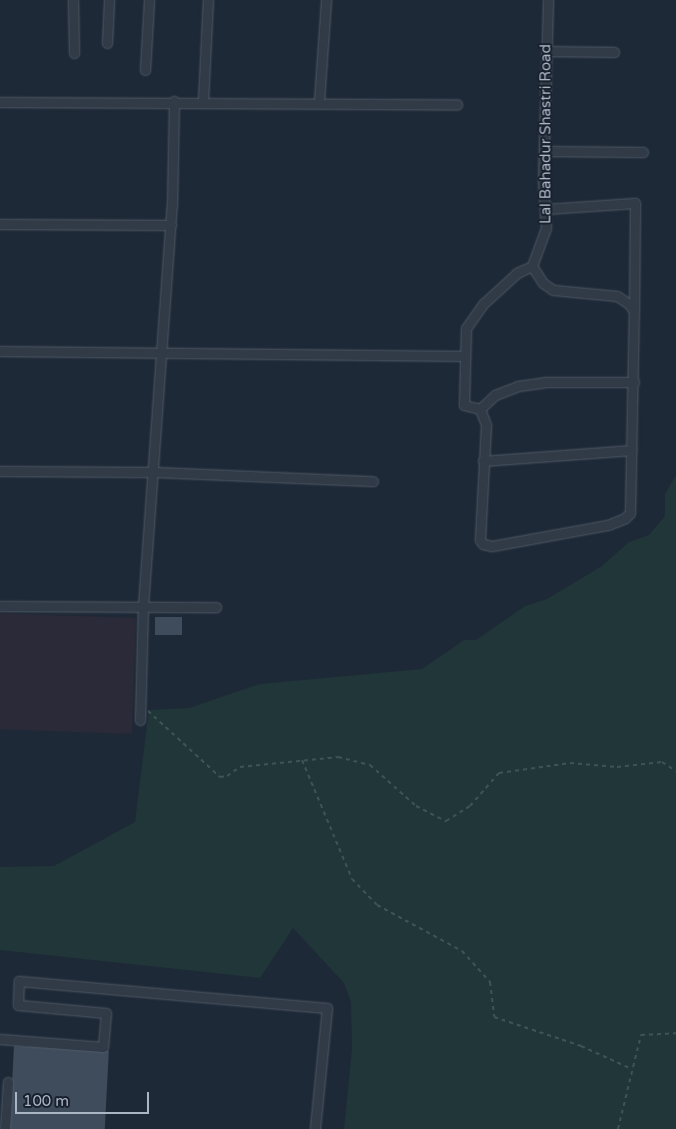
<!DOCTYPE html>
<html>
<head>
<meta charset="utf-8">
<style>
	body { margin:0 }
	#map { position:relative; width:676px; height:1129px; overflow:hidden; background:#1e2937; font-family:"Varela Round",sans-serif }
	div>[style] { position:absolute }
	.medical>* { inset:0; background:#2b2a38; transform-origin:0 0 }
	.green>* { inset:0; background:#203638 }
	.building>* { inset:0; background:#3e4c5c; transform-origin:0 0 }
	.path>* { height:2px; margin-top:-1px; transform-origin:0; background:repeating-linear-gradient(90deg,#3d5356 0 4px,transparent 0 8px) }
	.roads { filter:drop-shadow(0 0 1px #4f5966) drop-shadow(0 0 1px #4f5966) }
	.minor>* { height:9px; margin:-4.5px; padding:0 4.5px; transform-origin:4.5px; border-radius:4.5px; background:#313b47 }
	span { translate:-50% -50%; white-space:nowrap; text-align:center; line-height:1.15; -webkit-text-stroke:4px #17202c; paint-order:stroke }
	.street-label { font-size:15px; color:#abb6c5 }
	.scale { position:absolute; left:15px; top:1092px; width:134px; height:22px; box-sizing:border-box; border:2px solid #abb6c5; border-top:0; padding-left:6px; font-size:15px; line-height:18px; white-space:nowrap; color:#abb6c5; -webkit-text-stroke:4px #17202c; paint-order:stroke }
</style>
</head>
<body>
<div id="map">
	<div class="medical">
		<i style="left:136px;top:618px;width:116px;height:136px;rotate:92deg"></i>
	</div>
	<div class="green">
		<i style="clip-path:polygon(676px 475px,676px 1129px,344px 1129px,352px 1049px,351px 1002px,344px 983px,293px 928px,260px 978px,0 950px,0 867px,54px 866px,135px 822px,149px 710px,189px 708px,260px 684px,422px 669px,464px 640px,476px 640px,525px 606px,547px 599px,602px 566px,629px 542px,649px 535px,665px 516px,665px 494px)"></i>
	</div>
	<div class="building">
		<i style="left:155px;top:617px;width:27px;height:18px"></i>
		<i style="left:14px;top:1046px;width:95px;height:83px;rotate:3deg"></i>
	</div>
	<div class="path">
		<i style="left:148px;top:711px;width:98px;rotate:42.5deg"></i>
		<i style="left:220px;top:777px;width:7px;rotate:-8deg"></i>
		<i style="left:227px;top:776px;width:16px;rotate:-35deg"></i>
		<i style="left:240px;top:767px;width:99px;rotate:-5.8deg"></i>
		<i style="left:338px;top:757px;width:33px;rotate:14deg"></i>
		<i style="left:370px;top:765px;width:62px;rotate:41.7deg"></i>
		<i style="left:416px;top:806px;width:34px;rotate:27deg"></i>
		<i style="left:446px;top:821px;width:28px;rotate:-32deg"></i>
		<i style="left:470px;top:806px;width:44px;rotate:-48.7deg"></i>
		<i style="left:499px;top:773px;width:72px;rotate:-8deg"></i>
		<i style="left:570px;top:763px;width:47px;rotate:4.9deg"></i>
		<i style="left:617px;top:767px;width:45px;rotate:-6.3deg"></i>
		<i style="left:662px;top:762px;width:17px;rotate:33deg"></i>
		<i style="left:302px;top:760px;width:129px;rotate:67.2deg"></i>
		<i style="left:352px;top:879px;width:36px;rotate:46deg"></i>
		<i style="left:377px;top:905px;width:97px;rotate:28.4deg"></i>
		<i style="left:462px;top:951px;width:42px;rotate:47.9deg"></i>
		<i style="left:490px;top:982px;width:35px;rotate:83deg"></i>
		<i style="left:494px;top:1017px;width:92px;rotate:18.4deg"></i>
		<i style="left:581px;top:1046px;width:56px;rotate:24.3deg"></i>
		<i style="left:618px;top:1129px;width:97px;rotate:-76.3deg"></i>
		<i style="left:641px;top:1035px;width:35px;rotate:-3deg"></i>
	</div>
	<div class="roads">
		<div class="minor">
			<i style="left:73px;top:0;width:53px;rotate:88.9deg"></i>
			<i style="left:107px;top:43px;width:43px;rotate:-87.3deg"></i>
			<i style="left:547px;top:51px;width:67px;rotate:0.9deg"></i>
			<i style="left:145px;top:70px;width:70px;rotate:-86.7deg"></i>
			<i style="left:203px;top:101px;width:101px;rotate:-87.2deg"></i>
			<i style="left:319px;top:101px;width:101px;rotate:-86deg"></i>
			<i style="left:0;top:102px;width:457px;rotate:0.3deg"></i>
			<i style="left:544px;top:151px;width:99px;rotate:0.6deg"></i>
			<i style="left:545px;top:209px;width:90px;rotate:-3.8deg"></i>
			<i style="left:635px;top:203px;width:108px;rotate:90.5deg"></i>
			<i style="left:0;top:224px;width:171px;rotate:0.3deg"></i>
			<i style="left:532px;top:266px;width:17px;rotate:155deg"></i>
			<i style="left:517px;top:273px;width:46px;rotate:137.6deg"></i>
			<i style="left:483px;top:304px;width:29px;rotate:125deg"></i>
			<i style="left:466px;top:328px;width:77px;rotate:91.5deg"></i>
			<i style="left:464px;top:405px;width:16px;rotate:14deg"></i>
			<i style="left:480px;top:409px;width:21px;rotate:-43deg"></i>
			<i style="left:495px;top:395px;width:25px;rotate:-21deg"></i>
			<i style="left:518px;top:386px;width:27px;rotate:-8deg"></i>
			<i style="left:545px;top:382px;width:89px"></i>
			<i style="left:532px;top:266px;width:40px;rotate:-69.8deg"></i>
			<i style="left:546px;top:228px;width:48px;rotate:-93.6deg"></i>
			<i style="left:543px;top:180px;width:180px;rotate:-88.4deg"></i>
			<i style="left:0;top:351px;width:463px;rotate:0.6deg"></i>
			<i style="left:480px;top:409px;width:17px;rotate:69deg"></i>
			<i style="left:486px;top:425px;width:115px;rotate:93deg"></i>
			<i style="left:480px;top:540px;width:5px;rotate:53deg"></i>
			<i style="left:483px;top:544px;width:9px;rotate:13deg"></i>
			<i style="left:492px;top:546px;width:118px;rotate:-10.3deg"></i>
			<i style="left:608px;top:525px;width:18px;rotate:-22deg"></i>
			<i style="left:625px;top:518px;width:7px;rotate:-45deg"></i>
			<i style="left:630px;top:513px;width:202px;rotate:-88.9deg"></i>
			<i style="left:634px;top:311px;width:9px;rotate:-126deg"></i>
			<i style="left:629px;top:304px;width:14px;rotate:-146deg"></i>
			<i style="left:617px;top:296px;width:64px;rotate:-174.6deg"></i>
			<i style="left:553px;top:290px;width:12px;rotate:-145deg"></i>
			<i style="left:543px;top:283px;width:20px;rotate:-123deg"></i>
			<i style="left:483px;top:461px;width:149px;rotate:-4.2deg"></i>
			<i style="left:0;top:471px;width:155px;rotate:0.4deg"></i>
			<i style="left:155px;top:472px;width:218px;rotate:2.4deg"></i>
			<i style="left:0;top:606px;width:216px;rotate:0.3deg"></i>
			<i style="left:140px;top:720px;width:114px;rotate:-88.5deg"></i>
			<i style="left:143px;top:606px;width:401px;rotate:-85.9deg"></i>
			<i style="left:172px;top:206px;width:105px;rotate:-88.9deg"></i>
			<i style="left:0;top:1039px;width:103px;rotate:4.4deg"></i>
			<i style="left:103px;top:1047px;width:34px;rotate:-85deg"></i>
			<i style="left:106px;top:1013px;width:88px;rotate:-174.8deg"></i>
			<i style="left:18px;top:1005px;width:24px;rotate:-88deg"></i>
			<i style="left:19px;top:981px;width:309px;rotate:5deg"></i>
			<i style="left:327px;top:1008px;width:122px;rotate:95.7deg"></i>
			<i style="left:5px;top:1129px;width:47px;rotate:-86.3deg"></i>
		</div>
	</div>
	<div class="street-label">
		<span style="left:546px;top:134px;rotate:-90deg">Lal Bahadur Shastri Road</span>
	</div>
	<div class="scale">100 m</div>
</div>
</body>
</html>
